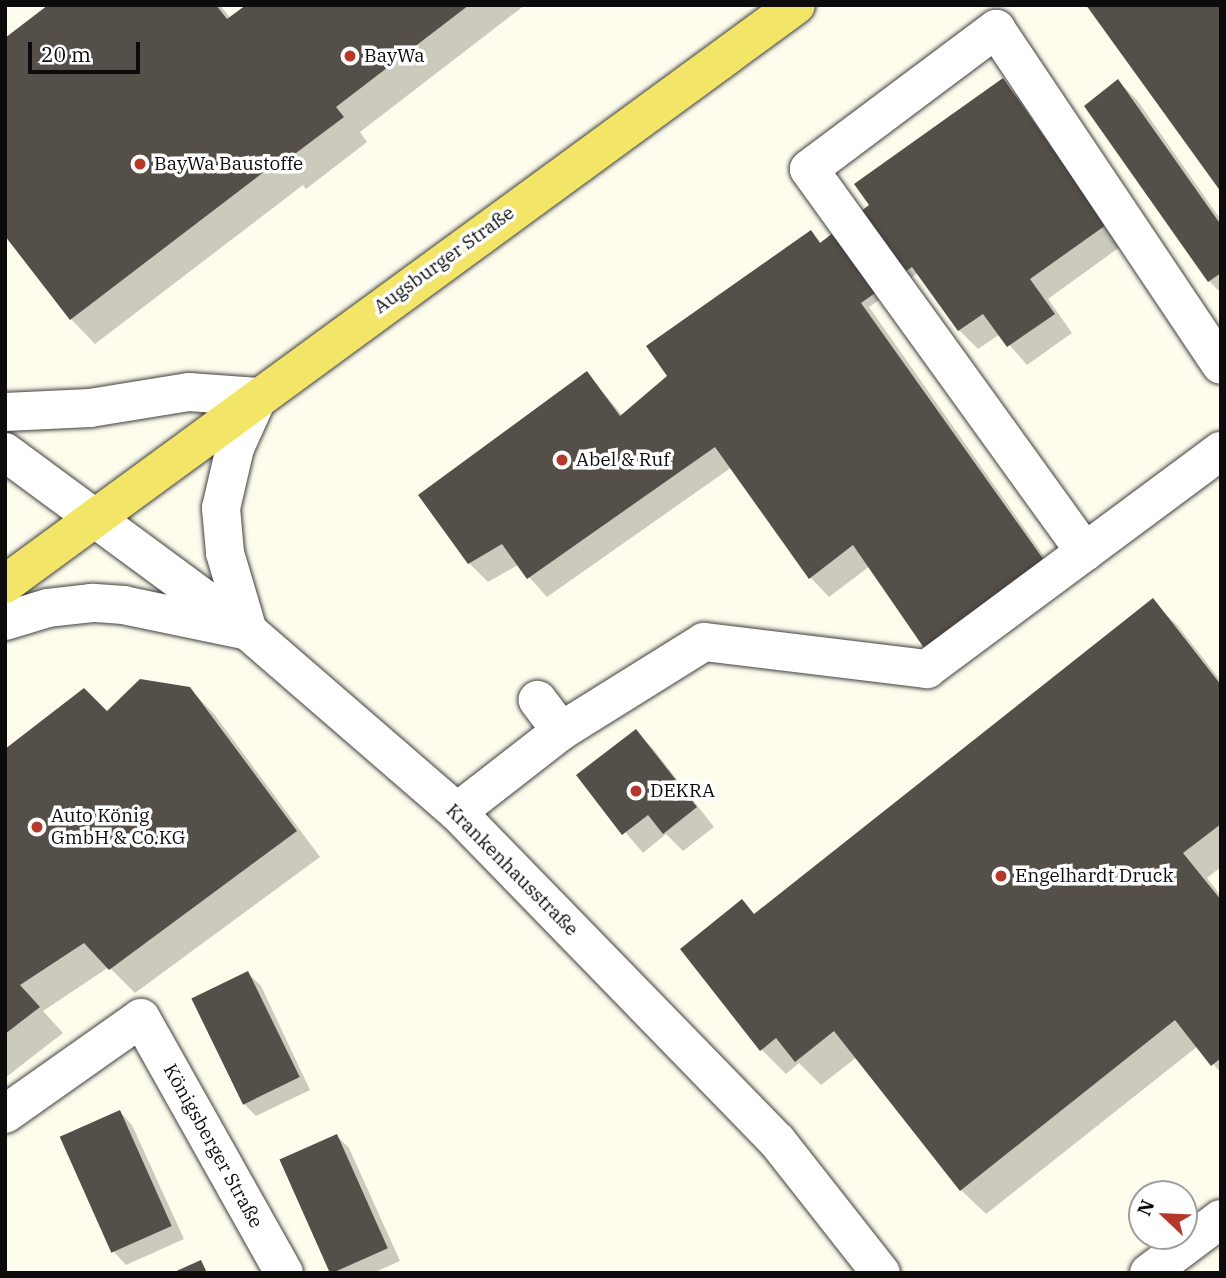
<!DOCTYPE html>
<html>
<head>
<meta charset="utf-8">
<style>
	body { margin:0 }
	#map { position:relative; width:1226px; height:1278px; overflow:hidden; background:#fefded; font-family:"IBM Plex Serif",serif }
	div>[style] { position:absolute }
	.shadow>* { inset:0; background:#0003 }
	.building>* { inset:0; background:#554f49; transform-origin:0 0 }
	.roads { filter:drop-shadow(0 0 2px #3f3f3f) drop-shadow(0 0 2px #3f3f3f) }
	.minor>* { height:38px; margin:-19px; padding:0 19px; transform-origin:19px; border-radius:19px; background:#fff }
	.major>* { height:38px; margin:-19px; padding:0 19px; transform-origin:19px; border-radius:19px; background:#f3e568 }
	.dots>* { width:19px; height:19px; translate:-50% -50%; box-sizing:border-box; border:4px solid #fff; border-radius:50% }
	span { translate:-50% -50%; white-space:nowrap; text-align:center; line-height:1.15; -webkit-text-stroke:7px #fff; paint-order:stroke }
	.poi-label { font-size:19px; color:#0c0c0c }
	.left { translate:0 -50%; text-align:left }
	.street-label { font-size:19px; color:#0c0c0c }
	.frame { position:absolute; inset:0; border:7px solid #0c0c0c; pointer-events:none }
	.north { position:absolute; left:1128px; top:1180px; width:70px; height:70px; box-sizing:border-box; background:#fff; border:2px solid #9e9e9e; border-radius:50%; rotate:293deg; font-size:19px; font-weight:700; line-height:28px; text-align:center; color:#0c0c0c }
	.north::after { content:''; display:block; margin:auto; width:24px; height:32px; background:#b6382b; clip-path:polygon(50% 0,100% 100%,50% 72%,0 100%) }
	.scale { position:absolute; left:28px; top:42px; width:112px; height:32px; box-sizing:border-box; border:4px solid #0c0c0c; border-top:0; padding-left:9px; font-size:21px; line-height:24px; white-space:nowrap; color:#0c0c0c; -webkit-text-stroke:5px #fff; paint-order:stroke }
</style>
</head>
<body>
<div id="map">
	<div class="shadow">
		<i style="clip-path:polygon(51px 5px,220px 5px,231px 19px,249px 5px,525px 5px,360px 132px,367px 142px,306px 189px,303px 185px,95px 344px,71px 319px)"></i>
		<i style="clip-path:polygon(1002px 81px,1021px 100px,1124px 244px,1048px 299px,1072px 333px,1027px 365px,1000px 334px,978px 349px,959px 330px,918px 273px,869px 307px,1063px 583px,870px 566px,829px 597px,811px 578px,732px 467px,547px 597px,518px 565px,488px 582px,469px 563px,587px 374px,623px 416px,669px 376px,811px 232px,822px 244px,869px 208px)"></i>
		<i style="clip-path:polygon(1118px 81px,1137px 100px,1221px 220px,1221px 293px,1209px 281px)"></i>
		<i style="clip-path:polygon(1152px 601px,1177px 625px,1221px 681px,1221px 867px,1207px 878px,1221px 896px,1221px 1073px,1198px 1046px,986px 1214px,961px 1190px,857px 1057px,821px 1085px,799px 1063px,786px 1074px,761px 1049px,742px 902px,755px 915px)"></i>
		<i style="clip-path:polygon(189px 688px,214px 714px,320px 857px,135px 993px,109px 967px,43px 1011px,63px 1033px,5px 1078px,5px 751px,107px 714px)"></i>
		<i style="clip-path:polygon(636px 731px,654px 750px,714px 827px,683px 851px,666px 834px,643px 853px,578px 776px)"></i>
		<i style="clip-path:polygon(248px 973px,261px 986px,310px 1090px,256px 1116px,243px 1103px)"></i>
		<i style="clip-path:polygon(120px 1112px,132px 1125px,184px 1239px,126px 1265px,114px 1252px,62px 1138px)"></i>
		<i style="clip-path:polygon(337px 1136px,349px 1148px,400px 1261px,373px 1273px,333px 1273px,282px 1161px)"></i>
	</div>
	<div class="building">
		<i style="clip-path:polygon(48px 5px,216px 5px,227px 19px,246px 5px,469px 5px,336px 107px,344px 117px,280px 165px,277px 162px,70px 320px,5px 236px,5px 38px)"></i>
		<i style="clip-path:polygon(1086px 5px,1221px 5px,1221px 192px)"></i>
		<i style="clip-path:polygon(1003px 78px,1106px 225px,1030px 279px,1055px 314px,1007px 347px,983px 314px,958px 331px,912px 267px,861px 303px,1046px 563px,924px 648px,853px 545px,809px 579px,715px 447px,527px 579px,502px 544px,468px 564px,418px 495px,587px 371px,620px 416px,667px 376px,646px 346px,811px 230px,820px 243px,869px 205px,854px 184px)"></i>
		<i style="clip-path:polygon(1118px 79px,1221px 225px,1221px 273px,1208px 282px,1084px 106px)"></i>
		<i style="clip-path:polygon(1153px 598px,1221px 685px,1221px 824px,1183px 853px,1221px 900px,1221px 1058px,1211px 1066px,1175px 1020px,960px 1191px,834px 1031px,795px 1062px,776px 1038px,760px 1051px,680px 949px,742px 899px,754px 914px)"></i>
		<i style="clip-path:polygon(140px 679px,190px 687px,297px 831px,109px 970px,84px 943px,20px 985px,40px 1007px,5px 1034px,5px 749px,84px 688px,107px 711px)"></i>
		<i style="clip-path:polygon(636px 729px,697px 807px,663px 834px,648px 815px,622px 835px,576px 775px)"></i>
		<i style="left:248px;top:971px;width:118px;height:63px;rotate:64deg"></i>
		<i style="left:120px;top:1110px;width:127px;height:66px;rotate:66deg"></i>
		<i style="left:337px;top:1134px;width:125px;height:63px;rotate:66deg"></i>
		<i style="clip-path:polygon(201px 1260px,207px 1273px,172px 1273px)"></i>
	</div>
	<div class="roads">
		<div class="minor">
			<i style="left:5px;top:412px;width:85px;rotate:-2.7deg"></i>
			<i style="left:90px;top:408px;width:100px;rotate:-9.2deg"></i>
			<i style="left:189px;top:392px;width:69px;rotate:4.1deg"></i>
			<i style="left:258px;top:397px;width:56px;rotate:114.3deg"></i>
			<i style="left:235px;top:448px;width:62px;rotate:103.1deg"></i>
			<i style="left:221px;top:508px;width:45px;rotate:84.9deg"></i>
			<i style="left:225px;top:553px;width:81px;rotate:73.6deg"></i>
			<i style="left:248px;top:631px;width:127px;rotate:-168.2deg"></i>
			<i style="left:124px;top:605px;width:32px;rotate:-176deg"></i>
			<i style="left:92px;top:603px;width:44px;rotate:173.5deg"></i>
			<i style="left:48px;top:608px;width:45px;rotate:163.2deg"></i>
			<i style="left:5px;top:452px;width:302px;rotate:36.4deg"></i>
			<i style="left:248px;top:631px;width:276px;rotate:40.9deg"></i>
			<i style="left:457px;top:812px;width:459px;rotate:45.8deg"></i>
			<i style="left:777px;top:1141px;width:168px;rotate:51.8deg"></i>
			<i style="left:1085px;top:552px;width:472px;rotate:-125.8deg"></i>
			<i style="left:809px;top:169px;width:234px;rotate:-36.8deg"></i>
			<i style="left:996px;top:29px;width:404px;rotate:56.2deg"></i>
			<i style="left:561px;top:731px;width:168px;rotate:-31.9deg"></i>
			<i style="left:704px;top:642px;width:225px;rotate:6.9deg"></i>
			<i style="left:927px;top:669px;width:366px;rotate:-36.6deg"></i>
			<i style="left:457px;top:812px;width:132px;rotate:-37.9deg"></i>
			<i style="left:561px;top:731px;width:39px;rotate:-127deg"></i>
			<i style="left:5px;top:1114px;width:166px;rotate:-35.2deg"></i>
			<i style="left:141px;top:1018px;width:292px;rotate:60.7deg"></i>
			<i style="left:1149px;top:1273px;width:90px;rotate:-36.9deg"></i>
		</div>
		<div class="major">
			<i style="left:5px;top:584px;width:980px;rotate:-36.2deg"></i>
		</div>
	</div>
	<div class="dots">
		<i style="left:350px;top:56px;background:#b6382b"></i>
		<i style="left:140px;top:164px;background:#b6382b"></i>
		<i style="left:562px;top:460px;background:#b6382b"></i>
		<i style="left:636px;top:791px;background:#b6382b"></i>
		<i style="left:37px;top:827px;background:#b6382b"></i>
		<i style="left:1001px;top:876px;background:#b6382b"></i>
	</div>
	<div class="poi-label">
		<span class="left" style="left:364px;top:56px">BayWa</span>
		<span class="left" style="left:154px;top:164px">BayWa Baustoffe</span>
		<span class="left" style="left:576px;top:460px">Abel &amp; Ruf</span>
		<span class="left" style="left:650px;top:791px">DEKRA</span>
		<span class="left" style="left:51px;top:827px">Auto König<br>GmbH &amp; Co.KG</span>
		<span class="left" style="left:1015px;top:876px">Engelhardt Druck</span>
	</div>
	<div class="street-label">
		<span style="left:444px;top:260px;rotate:-36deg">Augsburger Straße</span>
		<span style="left:512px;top:870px;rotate:45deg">Krankenhausstraße</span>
		<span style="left:213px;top:1146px;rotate:61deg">Königsberger Straße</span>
	</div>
	<div class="frame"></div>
	<div class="north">N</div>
	<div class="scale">20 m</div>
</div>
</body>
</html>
